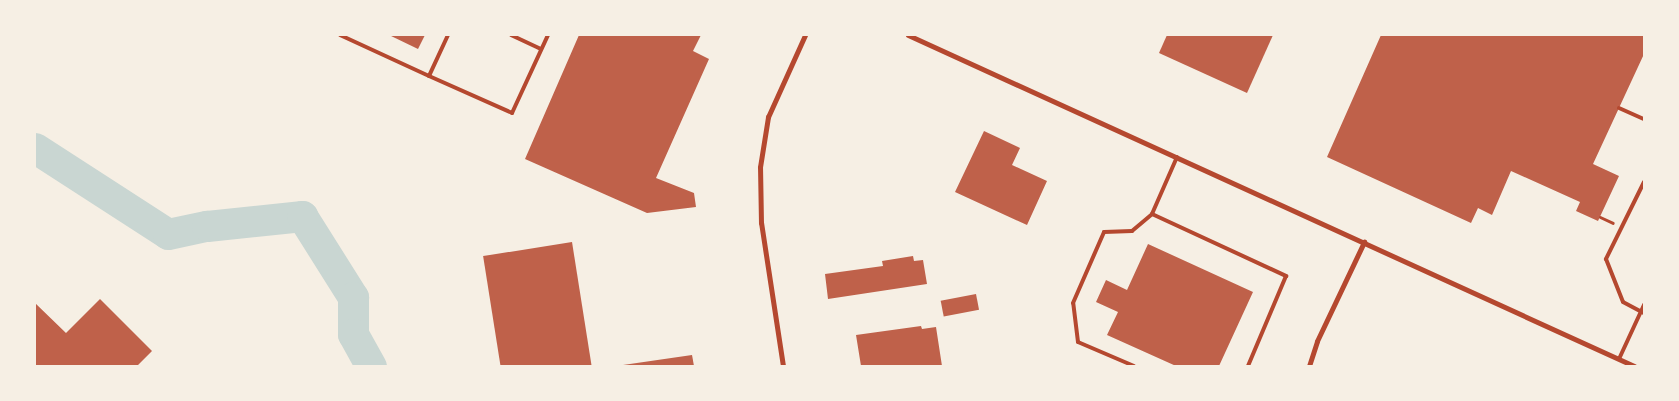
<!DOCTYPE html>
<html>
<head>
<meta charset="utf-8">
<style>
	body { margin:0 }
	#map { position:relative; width:1679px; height:401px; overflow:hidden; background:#f6efe4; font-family:Figtree,sans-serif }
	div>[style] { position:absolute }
	.river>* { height:31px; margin:-15.5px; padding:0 15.5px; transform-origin:15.5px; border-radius:15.5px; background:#c9d6d2 }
	.building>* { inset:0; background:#bf614a; transform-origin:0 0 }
	.path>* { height:3px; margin:-1.5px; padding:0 1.5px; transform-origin:1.5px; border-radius:1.5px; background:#b5482f }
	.service>* { height:4px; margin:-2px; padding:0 2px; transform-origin:2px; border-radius:2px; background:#b5482f }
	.minor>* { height:5px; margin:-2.5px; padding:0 2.5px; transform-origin:2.5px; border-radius:2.5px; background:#b5482f }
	span { translate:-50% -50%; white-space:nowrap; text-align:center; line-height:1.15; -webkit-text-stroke:5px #f6efe4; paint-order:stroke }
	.frame { position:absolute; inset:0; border:36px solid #f6efe4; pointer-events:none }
</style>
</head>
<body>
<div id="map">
	<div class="river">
		<i style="left:35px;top:148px;width:158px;rotate:32.9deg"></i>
		<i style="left:168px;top:234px;width:40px;rotate:-12deg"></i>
		<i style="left:207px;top:226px;width:96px;rotate:-6deg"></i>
		<i style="left:302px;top:216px;width:96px;rotate:57.8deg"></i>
		<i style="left:353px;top:297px;width:37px;rotate:90deg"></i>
		<i style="left:353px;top:334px;width:37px;rotate:61deg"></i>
	</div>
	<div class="building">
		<i style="clip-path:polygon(389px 35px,425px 35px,418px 49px)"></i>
		<i style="clip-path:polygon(579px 35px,701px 35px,693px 51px,709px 59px,656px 178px,694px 193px,696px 207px,647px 213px,525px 159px)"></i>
		<i style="clip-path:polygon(1167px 35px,1273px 35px,1247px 93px,1159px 53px)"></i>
		<i style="clip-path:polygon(1381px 35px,1644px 35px,1644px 54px,1593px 164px,1619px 176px,1598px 221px,1576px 211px,1580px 202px,1511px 171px,1492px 215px,1478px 208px,1471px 223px,1327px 157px)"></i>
		<i style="clip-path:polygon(984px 131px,1020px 148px,1012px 165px,1047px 181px,1027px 225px,955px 192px)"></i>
		<i style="left:572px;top:242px;width:125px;height:90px;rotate:81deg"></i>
		<i style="clip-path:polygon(1148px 244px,1253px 292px,1219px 366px,1176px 366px,1107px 335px,1118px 312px,1096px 302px,1106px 280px,1127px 290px)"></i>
		<i style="clip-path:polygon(913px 256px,914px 261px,923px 260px,927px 284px,828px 299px,825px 274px,883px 266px,882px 261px)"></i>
		<i style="left:976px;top:294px;width:16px;height:36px;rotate:79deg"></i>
		<i style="clip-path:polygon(100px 299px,152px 351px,137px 366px,35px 366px,35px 303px,66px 333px)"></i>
		<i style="clip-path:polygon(921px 326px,922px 329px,936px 327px,942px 366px,861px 366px,856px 335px)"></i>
		<i style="clip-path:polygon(692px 355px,694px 366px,623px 366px,623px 365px)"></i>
	</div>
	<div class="path">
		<i style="left:1600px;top:217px;width:14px;rotate:25deg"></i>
	</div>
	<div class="service">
		<i style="left:340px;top:35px;width:98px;rotate:24.7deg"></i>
		<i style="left:448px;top:35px;width:45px;rotate:114.9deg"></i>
		<i style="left:429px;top:76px;width:91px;rotate:24deg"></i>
		<i style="left:512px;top:113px;width:86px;rotate:-65.2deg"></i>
		<i style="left:511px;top:35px;width:33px;rotate:25deg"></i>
		<i style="left:1619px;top:108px;width:27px;rotate:24deg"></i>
		<i style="left:1177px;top:157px;width:62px;rotate:113.7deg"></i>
		<i style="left:1152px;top:214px;width:148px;rotate:24.8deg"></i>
		<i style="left:1286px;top:276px;width:98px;rotate:112.9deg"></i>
		<i style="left:1644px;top:182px;width:86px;rotate:116.3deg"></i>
		<i style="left:1606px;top:259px;width:46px;rotate:68.4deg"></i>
		<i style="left:1623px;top:302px;width:24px;rotate:28deg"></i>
		<i style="left:1619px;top:359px;width:60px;rotate:-65.2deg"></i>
		<i style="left:1134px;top:366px;width:61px;rotate:-156.8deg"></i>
		<i style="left:1078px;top:342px;width:39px;rotate:-97deg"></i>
		<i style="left:1073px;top:303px;width:77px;rotate:-66.4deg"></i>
		<i style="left:1104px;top:232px;width:28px;rotate:-2deg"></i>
		<i style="left:1132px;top:231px;width:26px;rotate:-40deg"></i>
	</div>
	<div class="minor">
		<i style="left:908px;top:35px;width:798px;rotate:24.51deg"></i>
		<i style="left:783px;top:366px;width:145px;rotate:-98.7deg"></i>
		<i style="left:761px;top:223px;width:56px;rotate:-91deg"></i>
		<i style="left:760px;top:167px;width:51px;rotate:-80.9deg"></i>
		<i style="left:768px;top:117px;width:90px;rotate:-65.7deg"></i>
		<i style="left:1309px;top:366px;width:26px;rotate:-72deg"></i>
		<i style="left:1317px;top:341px;width:110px;rotate:-64.6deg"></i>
	</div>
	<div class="frame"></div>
</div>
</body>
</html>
